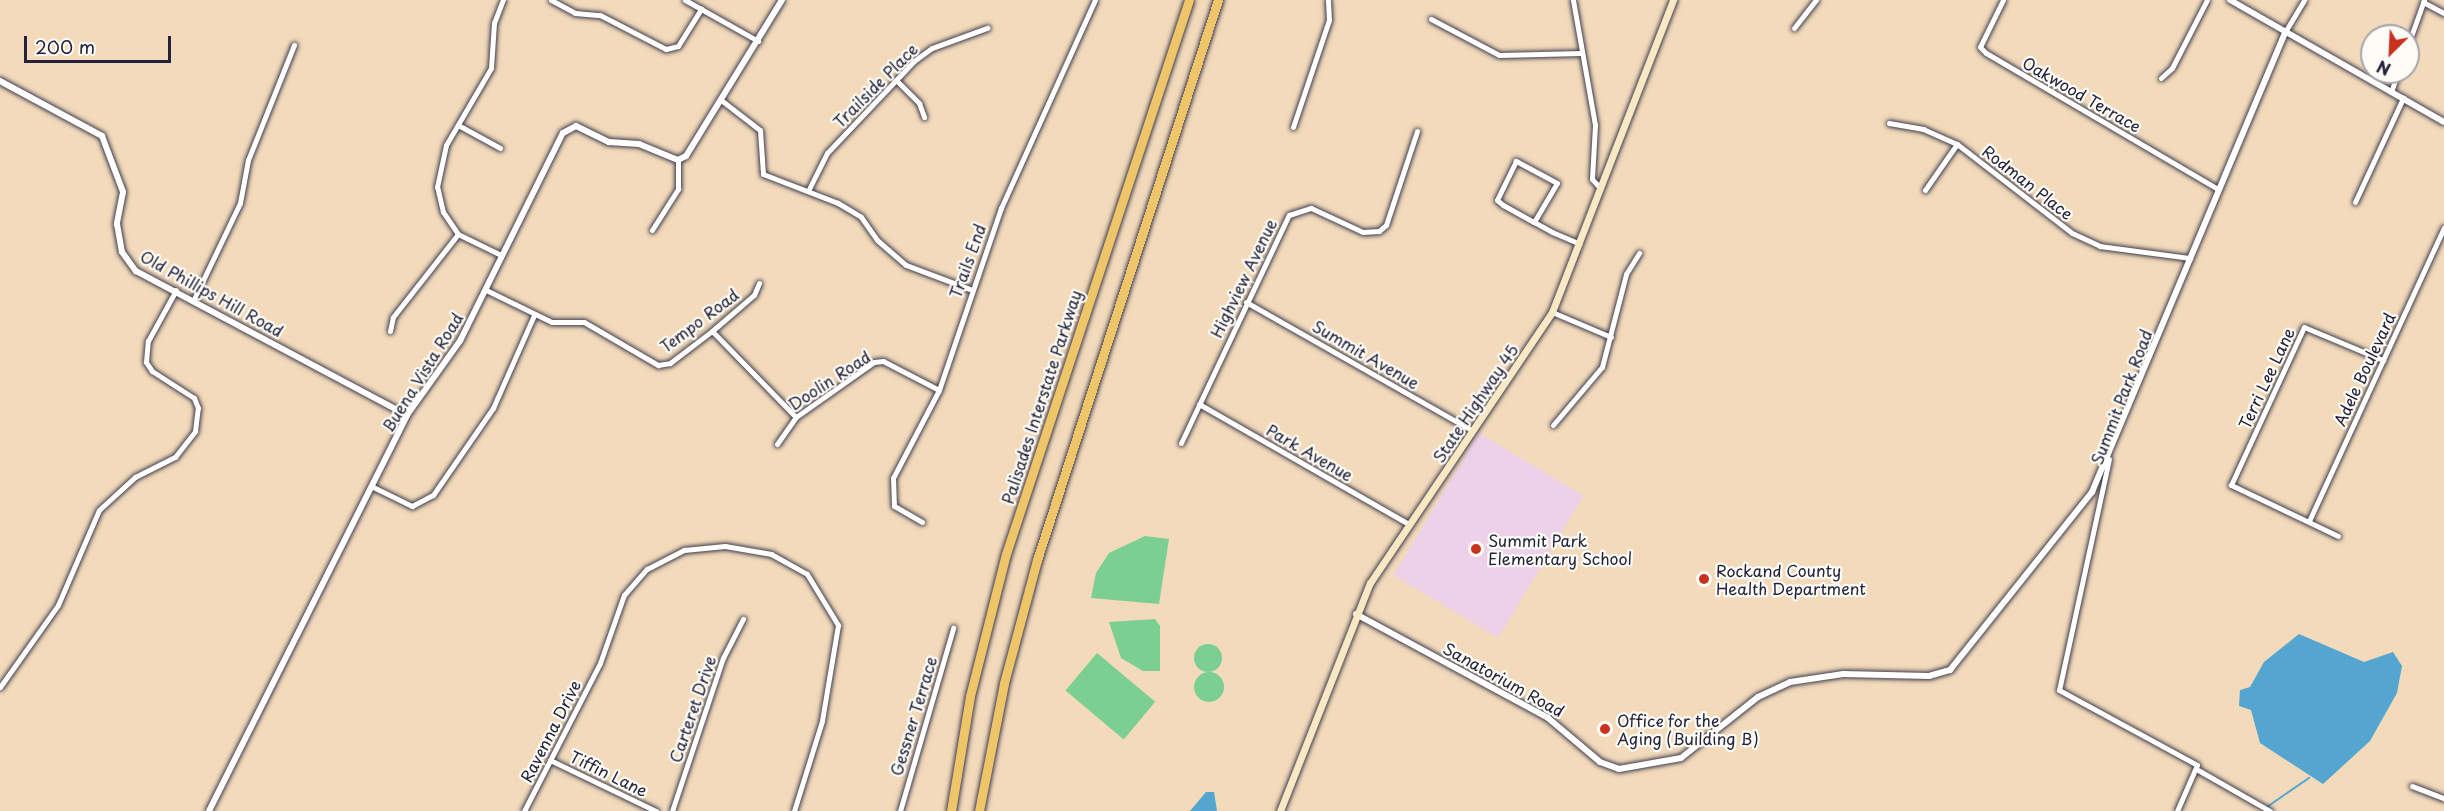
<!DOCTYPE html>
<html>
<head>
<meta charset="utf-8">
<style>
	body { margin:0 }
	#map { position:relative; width:2444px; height:811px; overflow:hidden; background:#f2dabb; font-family:"Playpen Sans",sans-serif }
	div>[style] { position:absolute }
	.built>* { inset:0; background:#edd1e9; transform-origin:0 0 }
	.green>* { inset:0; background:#7ccf92; transform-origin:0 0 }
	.round { border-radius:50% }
	.water>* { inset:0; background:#54a5cf }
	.stream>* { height:1.5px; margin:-0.75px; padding:0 0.75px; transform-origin:0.75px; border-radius:0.75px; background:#54a5cf }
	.roads { filter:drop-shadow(0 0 2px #413e4e) drop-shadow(0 0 2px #413e4e) }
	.minor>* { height:5px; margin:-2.5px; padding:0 2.5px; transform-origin:2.5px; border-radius:2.5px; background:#fff }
	.tertiary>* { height:6px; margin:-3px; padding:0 3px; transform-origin:3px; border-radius:3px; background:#fff }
	.secondary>* { height:7px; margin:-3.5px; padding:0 3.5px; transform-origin:3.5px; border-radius:3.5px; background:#f8e8c3 }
	.motorway>* { height:9px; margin:-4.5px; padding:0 4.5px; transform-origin:4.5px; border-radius:4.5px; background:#eec569 }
	.dots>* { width:16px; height:16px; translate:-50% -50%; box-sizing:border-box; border:3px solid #fdfcf7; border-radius:50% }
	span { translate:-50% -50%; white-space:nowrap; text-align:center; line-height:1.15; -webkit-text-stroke:4.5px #fdfcf7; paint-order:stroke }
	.street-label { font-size:16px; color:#22223b }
	.poi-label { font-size:16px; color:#22223b }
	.left { translate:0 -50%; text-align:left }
	.north { position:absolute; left:2360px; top:24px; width:60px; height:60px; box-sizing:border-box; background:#fdfcf7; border:2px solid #a5a5ac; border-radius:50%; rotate:204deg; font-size:16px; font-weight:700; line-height:24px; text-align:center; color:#22223b }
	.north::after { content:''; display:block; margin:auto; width:21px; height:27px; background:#c8321e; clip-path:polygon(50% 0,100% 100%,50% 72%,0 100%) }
	.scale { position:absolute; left:24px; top:36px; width:147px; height:27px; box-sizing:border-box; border:3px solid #22223b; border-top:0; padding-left:8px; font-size:18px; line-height:21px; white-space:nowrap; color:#22223b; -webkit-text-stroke:4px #fdfcf7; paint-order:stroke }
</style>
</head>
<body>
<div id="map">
	<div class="built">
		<i style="left:1479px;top:433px;width:122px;height:166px;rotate:31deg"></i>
	</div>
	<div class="green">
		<i style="clip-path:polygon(1145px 536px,1169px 539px,1159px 604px,1091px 598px,1096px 573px,1109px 553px)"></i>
		<i style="clip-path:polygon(1155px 619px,1160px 626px,1160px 671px,1143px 671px,1121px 658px,1109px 622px)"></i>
		<i class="round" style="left:1194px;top:644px;width:28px;height:28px"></i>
		<i style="left:1097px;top:653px;width:76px;height:49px;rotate:40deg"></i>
		<i class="round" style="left:1194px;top:672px;width:30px;height:30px"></i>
	</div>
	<div class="water">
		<i style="clip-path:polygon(2299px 634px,2364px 662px,2393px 652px,2402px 666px,2397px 693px,2370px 741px,2323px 784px,2260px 743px,2251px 710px,2239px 706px,2240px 690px,2250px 687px,2264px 662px)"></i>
		<i style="clip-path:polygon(1206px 792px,1214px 792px,1217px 811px,1190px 811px)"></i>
	</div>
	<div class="stream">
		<i style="left:2267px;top:807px;width:51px;rotate:-34.6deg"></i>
	</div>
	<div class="roads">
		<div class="minor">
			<i style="left:551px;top:0;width:27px;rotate:28deg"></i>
			<i style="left:575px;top:13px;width:25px;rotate:5deg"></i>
			<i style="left:600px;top:15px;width:74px;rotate:27.3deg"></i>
			<i style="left:666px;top:49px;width:12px;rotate:-14deg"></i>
			<i style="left:678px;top:46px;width:44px;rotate:-58.1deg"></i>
			<i style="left:685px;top:0;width:84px;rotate:29.3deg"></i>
			<i style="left:1573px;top:0;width:127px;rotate:80deg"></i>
			<i style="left:1595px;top:125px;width:54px;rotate:93.2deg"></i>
			<i style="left:1592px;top:179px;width:13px;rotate:48deg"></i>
			<i style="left:2003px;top:0;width:52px;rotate:116.1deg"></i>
			<i style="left:1980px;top:47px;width:8px;rotate:45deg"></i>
			<i style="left:1986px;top:53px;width:269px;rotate:30.4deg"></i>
			<i style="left:2423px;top:2px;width:24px;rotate:28deg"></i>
			<i style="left:1431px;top:19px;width:77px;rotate:27.9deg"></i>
			<i style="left:1499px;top:55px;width:83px;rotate:-1.4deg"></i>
			<i style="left:1794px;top:28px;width:36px;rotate:-52deg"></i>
			<i style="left:2285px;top:32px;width:37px;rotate:-59deg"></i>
			<i style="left:2408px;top:45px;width:48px;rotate:-70.4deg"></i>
			<i style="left:2161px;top:78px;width:15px;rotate:-42deg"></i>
			<i style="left:2172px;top:68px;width:76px;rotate:-62.8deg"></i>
			<i style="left:896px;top:80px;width:33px;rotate:45deg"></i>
			<i style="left:919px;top:103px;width:15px;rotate:70deg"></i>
			<i style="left:2391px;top:92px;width:21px;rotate:-71deg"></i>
			<i style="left:721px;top:100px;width:49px;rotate:37.6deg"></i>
			<i style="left:760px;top:130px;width:44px;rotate:86.1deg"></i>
			<i style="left:763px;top:174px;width:80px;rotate:21.1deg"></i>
			<i style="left:838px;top:203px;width:27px;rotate:31deg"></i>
			<i style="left:861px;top:217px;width:28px;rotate:55deg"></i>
			<i style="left:877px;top:240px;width:38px;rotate:41deg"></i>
			<i style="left:906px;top:265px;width:68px;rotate:20.6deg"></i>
			<i style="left:1889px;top:123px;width:35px;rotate:10deg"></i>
			<i style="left:1923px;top:129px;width:37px;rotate:24deg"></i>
			<i style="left:1957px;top:144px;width:145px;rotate:37.7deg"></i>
			<i style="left:2072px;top:233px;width:31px;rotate:25deg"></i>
			<i style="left:2100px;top:246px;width:91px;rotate:7.6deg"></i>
			<i style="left:458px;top:125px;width:48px;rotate:28.7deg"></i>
			<i style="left:1293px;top:127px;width:113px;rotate:-71.4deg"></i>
			<i style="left:1329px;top:20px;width:20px;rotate:-93deg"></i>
			<i style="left:1925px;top:190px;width:56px;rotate:-55.2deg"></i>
			<i style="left:808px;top:191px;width:42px;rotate:-63.4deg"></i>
			<i style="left:827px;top:153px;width:127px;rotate:-46.6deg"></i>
			<i style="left:914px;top:61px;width:22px;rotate:-36deg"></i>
			<i style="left:932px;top:48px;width:59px;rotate:-20deg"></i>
			<i style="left:2355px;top:202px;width:115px;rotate:-65.2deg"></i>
			<i style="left:1534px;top:222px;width:45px;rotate:-59.5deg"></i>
			<i style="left:1557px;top:183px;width:47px;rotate:-151.8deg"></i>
			<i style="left:1516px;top:161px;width:43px;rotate:116deg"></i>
			<i style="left:1497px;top:200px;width:8px;rotate:40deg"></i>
			<i style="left:1503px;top:205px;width:35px;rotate:29deg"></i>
			<i style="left:1534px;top:222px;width:21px;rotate:29deg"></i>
			<i style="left:1552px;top:232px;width:30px;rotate:23deg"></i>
			<i style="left:652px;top:230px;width:49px;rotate:-57.6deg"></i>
			<i style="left:678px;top:189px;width:29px;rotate:-90deg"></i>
			<i style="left:501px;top:255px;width:48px;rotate:-154deg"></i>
			<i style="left:458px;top:234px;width:27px;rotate:-124deg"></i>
			<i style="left:443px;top:212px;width:26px;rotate:-103deg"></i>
			<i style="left:437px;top:187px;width:43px;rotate:-77.9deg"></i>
			<i style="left:446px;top:145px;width:89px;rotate:-59.7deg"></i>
			<i style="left:491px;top:68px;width:45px;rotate:-86.2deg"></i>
			<i style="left:494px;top:23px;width:25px;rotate:-69deg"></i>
			<i style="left:486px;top:290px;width:73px;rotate:25.9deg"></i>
			<i style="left:552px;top:322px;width:32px"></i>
			<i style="left:584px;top:322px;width:86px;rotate:30.2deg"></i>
			<i style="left:658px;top:365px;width:12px;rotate:-9deg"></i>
			<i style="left:670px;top:363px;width:53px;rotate:-37.3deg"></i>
			<i style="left:712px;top:331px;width:55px;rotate:-40.6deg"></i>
			<i style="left:754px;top:295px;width:13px;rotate:-67deg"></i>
			<i style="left:194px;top:299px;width:106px;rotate:-64.4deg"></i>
			<i style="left:240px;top:203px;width:44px;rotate:-79.5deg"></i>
			<i style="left:248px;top:160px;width:124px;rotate:-68.2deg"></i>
			<i style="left:1246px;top:302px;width:261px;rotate:29.6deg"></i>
			<i style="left:1552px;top:312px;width:64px;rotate:23deg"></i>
			<i style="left:390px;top:331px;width:14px;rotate:-78deg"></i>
			<i style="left:393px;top:317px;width:105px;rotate:-51.9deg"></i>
			<i style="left:712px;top:331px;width:120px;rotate:45.7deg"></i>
			<i style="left:1199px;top:404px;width:240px;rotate:29.8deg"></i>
			<i style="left:1553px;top:425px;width:76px;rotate:-49.8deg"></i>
			<i style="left:1602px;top:367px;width:96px;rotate:-75.5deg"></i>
			<i style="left:1626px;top:274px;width:25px;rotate:-58deg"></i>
			<i style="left:1181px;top:443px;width:252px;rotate:-64.7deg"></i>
			<i style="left:1289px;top:215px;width:23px;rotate:-18deg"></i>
			<i style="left:1311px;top:208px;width:57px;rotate:24.8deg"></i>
			<i style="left:1363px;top:232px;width:16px;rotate:-4deg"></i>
			<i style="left:1379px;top:231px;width:9px;rotate:-41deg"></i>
			<i style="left:1386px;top:225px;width:99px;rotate:-71.7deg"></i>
			<i style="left:777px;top:444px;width:33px;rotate:-55deg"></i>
			<i style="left:796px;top:417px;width:95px;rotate:-35.2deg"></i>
			<i style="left:874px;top:362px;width:9px;rotate:-6deg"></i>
			<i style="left:883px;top:361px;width:63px;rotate:27.4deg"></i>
			<i style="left:2109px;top:459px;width:236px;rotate:102.2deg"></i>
			<i style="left:2059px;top:690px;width:157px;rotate:28.5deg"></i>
			<i style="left:2197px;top:765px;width:50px;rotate:113.5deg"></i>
			<i style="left:371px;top:486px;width:46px;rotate:26deg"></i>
			<i style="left:412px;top:506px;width:24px;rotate:-28deg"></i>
			<i style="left:433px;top:495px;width:106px;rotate:-55.4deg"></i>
			<i style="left:493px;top:408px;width:102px;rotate:-66.2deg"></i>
			<i style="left:2309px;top:521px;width:323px;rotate:-65.3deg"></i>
			<i style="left:922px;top:522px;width:32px;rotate:-150deg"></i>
			<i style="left:894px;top:506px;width:28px;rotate:-92deg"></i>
			<i style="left:893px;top:478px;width:99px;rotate:-62.4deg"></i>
			<i style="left:939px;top:390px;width:192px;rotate:-71.2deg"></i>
			<i style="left:1001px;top:208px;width:228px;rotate:-65.7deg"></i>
			<i style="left:2338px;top:536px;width:119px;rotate:-154.5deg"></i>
			<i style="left:2231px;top:485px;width:174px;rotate:-65.2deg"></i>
			<i style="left:2304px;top:327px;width:86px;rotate:22.7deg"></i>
			<i style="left:0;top:687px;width:100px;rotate:-54.7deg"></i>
			<i style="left:58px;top:605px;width:103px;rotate:-66.7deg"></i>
			<i style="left:99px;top:510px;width:49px;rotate:-42.5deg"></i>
			<i style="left:135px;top:477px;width:45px;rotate:-26.6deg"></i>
			<i style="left:175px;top:457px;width:33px;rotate:-52deg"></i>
			<i style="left:195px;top:431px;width:23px;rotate:-83deg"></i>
			<i style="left:198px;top:408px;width:11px;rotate:-112deg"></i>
			<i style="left:194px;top:398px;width:50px;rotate:-147.3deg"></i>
			<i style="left:152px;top:371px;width:11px;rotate:-124deg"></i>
			<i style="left:146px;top:362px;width:21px;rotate:-85deg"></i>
			<i style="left:148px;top:341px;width:58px;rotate:-61.2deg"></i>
			<i style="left:550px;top:760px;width:118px;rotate:25.7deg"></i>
			<i style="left:2198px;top:770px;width:83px;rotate:29.7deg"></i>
			<i style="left:2412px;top:786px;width:34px;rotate:21deg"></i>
			<i style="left:524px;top:811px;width:166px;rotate:-62.8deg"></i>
			<i style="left:600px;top:663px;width:72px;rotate:-70.6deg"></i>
			<i style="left:624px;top:595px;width:35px;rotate:-49deg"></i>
			<i style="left:647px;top:569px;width:42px;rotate:-27.2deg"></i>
			<i style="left:684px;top:550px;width:41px;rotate:-5.6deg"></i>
			<i style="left:725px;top:546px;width:47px;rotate:9.9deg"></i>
			<i style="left:771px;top:554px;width:41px;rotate:29.1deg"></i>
			<i style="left:807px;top:574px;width:60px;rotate:58.7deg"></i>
			<i style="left:838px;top:625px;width:97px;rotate:99.5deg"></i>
			<i style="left:822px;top:721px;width:94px;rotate:107.3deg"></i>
			<i style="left:672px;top:811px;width:161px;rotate:-71.6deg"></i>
			<i style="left:723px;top:658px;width:44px;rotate:-62.9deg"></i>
			<i style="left:900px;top:811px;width:191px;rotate:-73.8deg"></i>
		</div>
		<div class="tertiary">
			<i style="left:2230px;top:0;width:246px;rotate:29.7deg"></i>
			<i style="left:0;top:81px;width:116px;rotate:28.3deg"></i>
			<i style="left:102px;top:136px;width:60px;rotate:69.4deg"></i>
			<i style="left:123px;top:192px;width:33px;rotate:101deg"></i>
			<i style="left:117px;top:224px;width:28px;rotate:80deg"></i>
			<i style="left:122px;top:252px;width:24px;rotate:54deg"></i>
			<i style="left:136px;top:271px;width:307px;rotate:28deg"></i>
			<i style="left:1356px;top:614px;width:218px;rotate:28.4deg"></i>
			<i style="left:1548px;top:718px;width:68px;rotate:40.2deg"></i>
			<i style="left:1600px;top:762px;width:20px;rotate:20deg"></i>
			<i style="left:1619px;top:769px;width:63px;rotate:-10.1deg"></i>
			<i style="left:1681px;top:758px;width:98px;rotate:-38.4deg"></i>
			<i style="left:1758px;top:697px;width:35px;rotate:-25deg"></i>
			<i style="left:1790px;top:682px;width:54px;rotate:-8.6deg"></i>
			<i style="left:1843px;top:674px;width:86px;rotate:1.3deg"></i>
			<i style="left:1929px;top:676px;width:22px;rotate:-16deg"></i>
			<i style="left:1950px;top:670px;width:228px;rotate:-51.4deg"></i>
			<i style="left:2092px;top:492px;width:499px;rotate:-67.2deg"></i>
			<i style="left:209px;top:811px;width:443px;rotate:-63.4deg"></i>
			<i style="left:407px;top:415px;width:91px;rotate:-54.4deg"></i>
			<i style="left:460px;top:341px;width:232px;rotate:-63.7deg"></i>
			<i style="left:563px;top:133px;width:15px;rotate:-28deg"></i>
			<i style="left:576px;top:126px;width:37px;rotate:26deg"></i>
			<i style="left:609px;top:142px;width:30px;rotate:4deg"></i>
			<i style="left:639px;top:144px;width:42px;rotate:22.3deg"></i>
			<i style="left:678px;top:160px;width:9px;rotate:-27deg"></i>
			<i style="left:686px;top:156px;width:183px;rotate:-58.4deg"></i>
		</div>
		<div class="secondary">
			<i style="left:1280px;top:811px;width:245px;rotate:-68.5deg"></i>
			<i style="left:1370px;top:583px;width:326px;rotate:-56.1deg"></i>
			<i style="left:1552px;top:312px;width:335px;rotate:-68.8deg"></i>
		</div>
		<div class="motorway">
			<i style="left:951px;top:811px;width:117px;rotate:-80.6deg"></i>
			<i style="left:970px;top:696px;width:146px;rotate:-75.8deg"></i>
			<i style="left:1006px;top:554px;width:583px;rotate:-71.72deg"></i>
			<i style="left:979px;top:811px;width:130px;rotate:-78.9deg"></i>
			<i style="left:1004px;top:683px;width:127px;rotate:-75deg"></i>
			<i style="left:1037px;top:560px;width:589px;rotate:-72.09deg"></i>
		</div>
	</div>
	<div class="dots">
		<i style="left:1476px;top:549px;background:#c8321e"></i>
		<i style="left:1704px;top:579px;background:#c8321e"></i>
		<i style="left:1605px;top:729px;background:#c8321e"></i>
	</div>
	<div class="street-label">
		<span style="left:875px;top:85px;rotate:-45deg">Trailside Place</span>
		<span style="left:2082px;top:94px;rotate:30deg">Oakwood Terrace</span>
		<span style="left:2028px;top:182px;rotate:38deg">Rodman Place</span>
		<span style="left:967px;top:261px;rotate:-70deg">Trails End</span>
		<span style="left:1243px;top:278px;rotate:-64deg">Highview Avenue</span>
		<span style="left:212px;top:293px;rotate:29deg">Old Phillips Hill Road</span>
		<span style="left:699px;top:320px;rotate:-37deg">Tempo Road</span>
		<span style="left:1366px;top:354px;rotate:30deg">Summit Avenue</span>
		<span style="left:2364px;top:369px;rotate:-65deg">Adele Boulevard</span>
		<span style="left:422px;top:372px;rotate:-58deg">Buena Vista Road</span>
		<span style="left:2266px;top:378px;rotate:-65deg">Terri Lee Lane</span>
		<span style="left:829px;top:380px;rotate:-33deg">Doolin Road</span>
		<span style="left:1041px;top:397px;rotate:-72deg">Palisades Interstate Parkway</span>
		<span style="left:2121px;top:397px;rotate:-69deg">Summit Park Road</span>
		<span style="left:1475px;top:403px;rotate:-56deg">State Highway 45</span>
		<span style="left:1310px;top:452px;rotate:30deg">Park Avenue</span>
		<span style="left:1504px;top:679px;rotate:29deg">Sanatorium Road</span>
		<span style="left:692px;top:709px;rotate:-71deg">Carteret Drive</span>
		<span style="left:913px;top:716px;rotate:-73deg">Gessner Terrace</span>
		<span style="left:550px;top:731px;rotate:-63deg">Ravenna Drive</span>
		<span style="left:609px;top:773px;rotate:26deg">Tiffin Lane</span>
	</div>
	<div class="poi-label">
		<span class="left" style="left:1488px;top:549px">Summit Park<br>Elementary School</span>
		<span class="left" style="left:1716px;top:579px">Rockand County<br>Health Department</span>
		<span class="left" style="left:1617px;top:729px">Office for the<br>Aging (Building B)</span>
	</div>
	<div class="north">N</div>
	<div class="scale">200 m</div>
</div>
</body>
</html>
